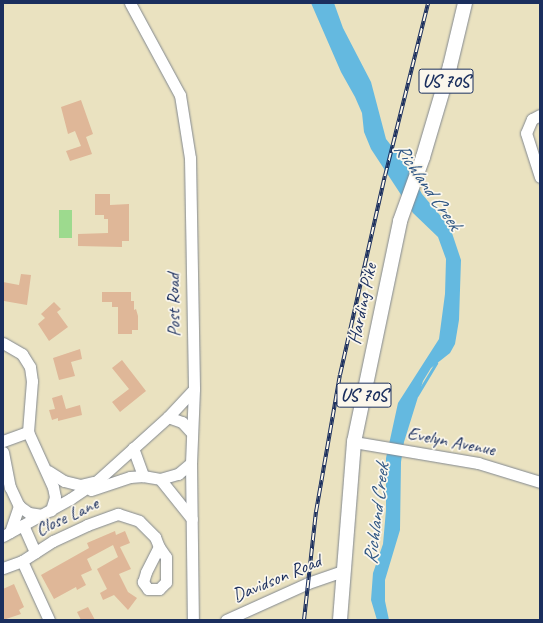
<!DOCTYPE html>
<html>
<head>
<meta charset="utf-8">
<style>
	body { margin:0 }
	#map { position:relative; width:543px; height:623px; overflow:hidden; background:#eae2c0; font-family:Caveat,sans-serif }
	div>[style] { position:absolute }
	.green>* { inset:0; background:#9dda8e; transform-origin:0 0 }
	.water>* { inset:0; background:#64b9e0 }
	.stream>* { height:2.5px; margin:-1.25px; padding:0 1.25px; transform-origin:1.25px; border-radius:1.25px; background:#64b9e0 }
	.building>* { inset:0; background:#dfb798 }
	.roads { filter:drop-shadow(0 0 1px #82888f) drop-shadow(0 0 1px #82888f) }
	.minor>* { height:11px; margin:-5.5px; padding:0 5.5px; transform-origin:5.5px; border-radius:5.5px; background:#fff }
	.major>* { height:14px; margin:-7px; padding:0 7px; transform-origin:7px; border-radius:7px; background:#fff }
	.rail>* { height:4px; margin-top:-2px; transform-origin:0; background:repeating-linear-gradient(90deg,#fbf7ec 0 8px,#1b2f5e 0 16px); box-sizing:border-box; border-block:1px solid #1b2f5e }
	span { translate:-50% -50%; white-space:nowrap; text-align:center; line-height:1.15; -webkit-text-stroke:3.5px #fbf7ec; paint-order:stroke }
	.shield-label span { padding:1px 3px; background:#fbf7ec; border:1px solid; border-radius:3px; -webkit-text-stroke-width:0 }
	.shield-label { font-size:18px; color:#1b2f5e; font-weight:700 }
	.street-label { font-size:19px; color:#1b2f5e }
	.water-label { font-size:20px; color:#315885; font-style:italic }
	.frame { position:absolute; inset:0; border:4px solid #1b2f5e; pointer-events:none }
</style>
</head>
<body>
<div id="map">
	<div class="green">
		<i style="left:59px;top:210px;width:13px;height:28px"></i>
	</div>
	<div class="water">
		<i style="clip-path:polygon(311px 3px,334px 3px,343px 28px,371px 82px,386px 139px,404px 162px,422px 194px,450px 227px,461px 260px,459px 320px,455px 344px,450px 353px,431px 368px,423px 381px,404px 442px,401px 462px,400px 530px,385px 580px,385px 601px,389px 620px,377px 620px,371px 600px,373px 573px,383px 544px,386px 510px,386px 458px,398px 403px,439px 339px,445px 294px,446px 259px,438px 237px,413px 213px,371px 149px,364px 132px,362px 113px,355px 97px,341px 72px)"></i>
	</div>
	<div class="stream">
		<i style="left:417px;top:395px;width:37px;rotate:-59deg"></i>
	</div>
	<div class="building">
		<i style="clip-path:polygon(81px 100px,93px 134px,86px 137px,92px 154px,70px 161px,66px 151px,81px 146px,75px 131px,68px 134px,61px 107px)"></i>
		<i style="clip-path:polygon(95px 194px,110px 194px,110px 205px,129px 204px,129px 241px,122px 241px,122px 247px,78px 246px,78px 234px,108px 233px,108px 219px,104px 219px,104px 215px,95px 215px)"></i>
		<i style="clip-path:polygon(21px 274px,31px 275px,27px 305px,4px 301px,3px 282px,19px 285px)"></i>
		<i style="clip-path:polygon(102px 292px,131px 292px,131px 301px,134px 301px,134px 310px,136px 309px,138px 316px,138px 330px,132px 330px,132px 334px,118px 334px,118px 307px,112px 307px,112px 302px,102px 302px)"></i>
		<i style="clip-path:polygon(54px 302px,61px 309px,57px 312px,68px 327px,49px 341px,38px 324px,45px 318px,41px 314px)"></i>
		<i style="clip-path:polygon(80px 349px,82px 359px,71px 362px,75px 376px,59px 380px,53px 358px)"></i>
		<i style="clip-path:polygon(122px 360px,146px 391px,120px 412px,112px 402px,129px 389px,112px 368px)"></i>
		<i style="clip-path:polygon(62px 395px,66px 409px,80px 405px,82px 415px,58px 421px,58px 418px,52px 420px,49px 410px,55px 409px,52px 398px)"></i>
		<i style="clip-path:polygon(115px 531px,116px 535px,125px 531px,130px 543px,120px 547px,131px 569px,119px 574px,128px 592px,137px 598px,128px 610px,114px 595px,103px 600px,100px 593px,107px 589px,97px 569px,118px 557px,113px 545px,87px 559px,92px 570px,81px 575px,86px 585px,77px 590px,76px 587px,54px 599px,41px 575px,89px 548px,87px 543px)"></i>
		<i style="clip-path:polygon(14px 584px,24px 607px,19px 610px,21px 614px,3px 620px,3px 589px)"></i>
		<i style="clip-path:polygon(88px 607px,95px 620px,81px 620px,77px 612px)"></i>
	</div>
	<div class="roads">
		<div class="minor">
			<i style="left:130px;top:3px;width:105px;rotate:61.5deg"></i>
			<i style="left:180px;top:95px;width:64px;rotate:81deg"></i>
			<i style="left:190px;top:158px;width:231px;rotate:89deg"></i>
			<i style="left:194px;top:389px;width:74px;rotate:92.3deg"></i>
			<i style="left:191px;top:463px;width:157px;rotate:89.3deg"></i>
			<i style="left:540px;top:115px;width:9px;rotate:153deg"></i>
			<i style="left:532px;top:119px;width:15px;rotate:113deg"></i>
			<i style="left:526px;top:133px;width:46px;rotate:72.3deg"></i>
			<i style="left:3px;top:343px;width:22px;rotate:30deg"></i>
			<i style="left:22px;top:354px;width:15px;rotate:58deg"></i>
			<i style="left:30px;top:367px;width:14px;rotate:82deg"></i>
			<i style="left:32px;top:381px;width:51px;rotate:94.5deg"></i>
			<i style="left:28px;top:432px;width:60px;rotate:65.6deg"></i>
			<i style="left:53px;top:487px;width:10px;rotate:79deg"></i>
			<i style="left:55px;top:497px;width:14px;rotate:107deg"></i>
			<i style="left:168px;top:417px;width:15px;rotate:20deg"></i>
			<i style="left:182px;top:422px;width:15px;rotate:48deg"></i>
			<i style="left:3px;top:441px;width:27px;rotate:-20deg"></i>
			<i style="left:354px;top:442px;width:126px;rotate:9.6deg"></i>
			<i style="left:478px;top:463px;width:65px;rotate:17deg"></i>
			<i style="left:133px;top:448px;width:30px;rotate:70deg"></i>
			<i style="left:3px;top:452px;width:36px;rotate:79deg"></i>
			<i style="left:10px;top:487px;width:21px;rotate:65deg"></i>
			<i style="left:19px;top:506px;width:12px;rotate:35deg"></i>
			<i style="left:29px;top:513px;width:13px;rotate:9deg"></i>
			<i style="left:48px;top:471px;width:19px;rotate:32deg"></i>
			<i style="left:64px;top:481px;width:16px;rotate:14deg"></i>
			<i style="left:80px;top:485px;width:13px;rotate:-13deg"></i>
			<i style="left:160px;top:479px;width:51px;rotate:51.3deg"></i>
			<i style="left:91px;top:490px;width:41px;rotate:-18.4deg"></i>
			<i style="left:130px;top:477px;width:13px;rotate:-4deg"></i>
			<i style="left:143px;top:476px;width:17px;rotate:10deg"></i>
			<i style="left:160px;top:479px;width:19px;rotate:-16deg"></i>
			<i style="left:178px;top:474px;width:17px;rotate:-40deg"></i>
			<i style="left:23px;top:525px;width:30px;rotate:66deg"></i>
			<i style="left:10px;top:532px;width:28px;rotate:-71deg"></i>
			<i style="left:3px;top:536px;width:77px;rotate:-28.9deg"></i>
			<i style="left:70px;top:499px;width:34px;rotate:-34deg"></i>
			<i style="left:98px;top:480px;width:94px;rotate:-42deg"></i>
			<i style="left:168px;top:417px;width:38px;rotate:-47deg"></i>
			<i style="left:159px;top:547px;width:12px;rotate:55deg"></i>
			<i style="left:166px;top:557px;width:25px;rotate:90deg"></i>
			<i style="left:166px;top:582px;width:10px;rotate:135deg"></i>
			<i style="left:159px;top:589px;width:11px;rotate:180deg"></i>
			<i style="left:148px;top:589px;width:9px;rotate:-126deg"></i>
			<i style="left:143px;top:582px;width:10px;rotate:-73deg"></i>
			<i style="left:146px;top:572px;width:28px;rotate:-63deg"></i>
			<i style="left:22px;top:561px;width:65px;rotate:65.4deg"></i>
			<i style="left:3px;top:568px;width:20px;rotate:-20deg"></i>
			<i style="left:22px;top:561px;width:37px;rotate:-33deg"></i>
			<i style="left:53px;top:541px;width:38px;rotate:-25deg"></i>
			<i style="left:87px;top:525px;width:33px;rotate:-20deg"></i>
			<i style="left:118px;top:514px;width:22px;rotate:18deg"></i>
			<i style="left:139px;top:521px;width:23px;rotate:45deg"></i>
			<i style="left:155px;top:537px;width:11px;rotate:68deg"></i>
			<i style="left:226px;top:620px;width:90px;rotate:-24.3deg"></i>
			<i style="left:308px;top:583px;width:36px;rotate:-19deg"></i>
		</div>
		<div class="major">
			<i style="left:340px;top:620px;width:179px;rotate:-85.5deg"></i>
			<i style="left:354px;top:442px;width:226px;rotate:-78.2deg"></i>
			<i style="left:400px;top:221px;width:68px;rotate:-70.2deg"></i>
			<i style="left:423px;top:157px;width:95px;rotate:-73.5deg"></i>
			<i style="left:450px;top:66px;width:65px;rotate:-76.6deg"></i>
		</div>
	</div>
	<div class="rail">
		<i style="left:304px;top:620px;width:109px;rotate:-83.7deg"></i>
		<i style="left:316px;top:512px;width:139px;rotate:-80.1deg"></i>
		<i style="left:340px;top:375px;width:204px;rotate:-77.3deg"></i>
		<i style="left:385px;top:176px;width:178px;rotate:-76deg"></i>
	</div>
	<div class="shield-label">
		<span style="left:446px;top:81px">US 70S</span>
		<span style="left:364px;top:395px">US 70S</span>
	</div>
	<div class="street-label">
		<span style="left:363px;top:304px;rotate:-78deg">Harding Pike</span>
		<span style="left:174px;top:305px;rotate:-91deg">Post Road</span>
		<span style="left:451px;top:442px;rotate:11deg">Evelyn Avenue</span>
		<span style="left:67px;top:517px;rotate:-25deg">Close Lane</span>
		<span style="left:277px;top:579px;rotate:-23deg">Davidson Road</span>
	</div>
	<div class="water-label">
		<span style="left:428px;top:186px;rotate:55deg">Richland Creek</span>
		<span style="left:376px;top:514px;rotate:-83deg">Richland Creek</span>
	</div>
	<div class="frame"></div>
</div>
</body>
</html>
